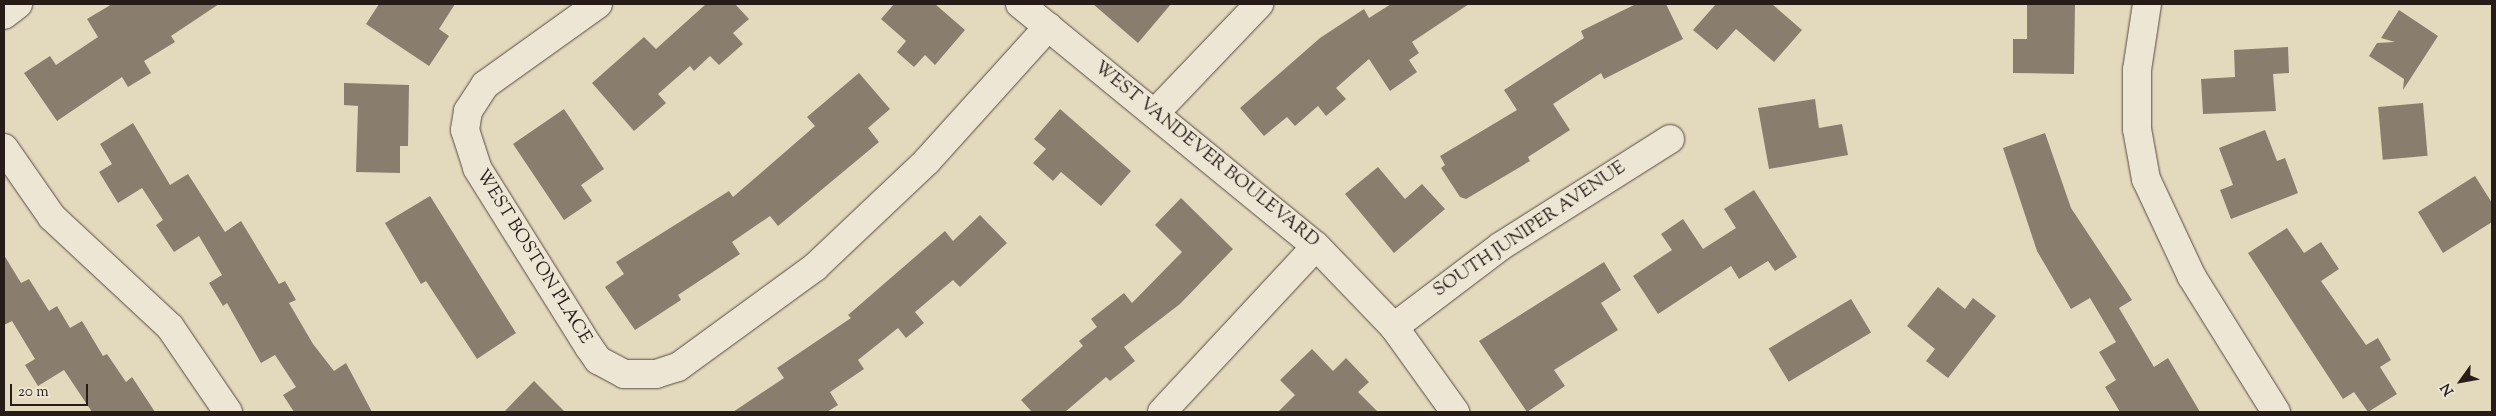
<!DOCTYPE html>
<html>
<head>
<meta charset="utf-8">
<style>
	body { margin:0 }
	#map { position:relative; width:2496px; height:416px; overflow:hidden; background:#e3d9bd; font-family:"Sorts Mill Goudy",serif }
	div>[style] { position:absolute }
	.building>* { inset:0; background:#897e6e; transform-origin:0 0 }
	.roads { filter:drop-shadow(0 0 1px #574b41) drop-shadow(0 0 1px #574b41) }
	.minor>* { height:28px; margin:-14px; padding:0 14px; transform-origin:14px; border-radius:14px; background:#ede6d4 }
	span { translate:-50% -50%; white-space:nowrap; text-align:center; line-height:1.15; -webkit-text-stroke:4px #ede6d4; paint-order:stroke }
	.street-label { font-size:18px; color:#281c18 }
	.frame { position:absolute; inset:0; border:5px solid #281c18; pointer-events:none }
	.north { position:absolute; left:2436px; top:356px; width:50px; height:50px; -webkit-text-stroke:4px #ede6d4; paint-order:stroke; rotate:238deg; font-size:14px; font-weight:700; line-height:20px; text-align:center; color:#281c18 }
	.north::after { content:''; display:block; margin:auto; width:18px; height:22px; background:#281c18; clip-path:polygon(50% 0,100% 100%,50% 72%,0 100%) }
	.scale { position:absolute; left:10px; top:384px; width:78px; height:22px; box-sizing:border-box; border:2px solid #281c18; border-top:0; padding-left:6px; font-size:15px; line-height:18px; white-space:nowrap; color:#281c18; -webkit-text-stroke:4px #ede6d4; paint-order:stroke }
</style>
</head>
<body>
<div id="map">
	<div class="building">
		<i style="clip-path:polygon(112px 4px,219px 4px,171px 36px,175px 42px,144px 61px,151px 73px,128px 87px,122px 77px,57px 121px,24px 73px,50px 56px,56px 65px,98px 37px,87px 19px)"></i>
		<i style="clip-path:polygon(379px 4px,455px 4px,439px 29px,449px 36px,429px 66px,366px 24px)"></i>
		<i style="clip-path:polygon(706px 4px,735px 4px,749px 19px,733px 33px,743px 44px,719px 65px,710px 56px,694px 71px,690px 66px,658px 94px,666px 103px,634px 131px,592px 83px,644px 37px,656px 49px)"></i>
		<i style="clip-path:polygon(894px 4px,935px 4px,965px 30px,935px 65px,925px 55px,914px 67px,897px 52px,906px 41px,881px 19px)"></i>
		<i style="clip-path:polygon(1093px 4px,1171px 4px,1138px 43px)"></i>
		<i style="clip-path:polygon(1391px 4px,1469px 4px,1412px 42px,1419px 53px,1409px 60px,1417px 72px,1390px 91px,1369px 59px,1336px 88px,1346px 99px,1326px 116px,1318px 106px,1295px 126px,1287px 117px,1264px 136px,1240px 108px,1320px 38px,1364px 9px,1369px 18px)"></i>
		<i style="clip-path:polygon(1636px 4px,1666px 4px,1683px 39px,1604px 79px,1601px 73px,1553px 104px,1570px 130px,1528px 157px,1530px 161px,1466px 199px,1460px 197px,1441px 168px,1445px 165px,1440px 156px,1517px 110px,1504px 90px,1584px 38px,1581px 31px)"></i>
		<i style="clip-path:polygon(1716px 4px,1772px 4px,1802px 30px,1774px 62px,1736px 29px,1717px 50px,1693px 30px)"></i>
		<i style="clip-path:polygon(2027px 4px,2075px 4px,2074px 74px,2013px 73px,2013px 39px,2027px 39px)"></i>
		<i style="clip-path:polygon(2399px 10px,2438px 36px,2403px 90px,2404px 79px,2369px 56px,2377px 43px,2395px 42px,2381px 38px)"></i>
		<i style="clip-path:polygon(2288px 47px,2289px 73px,2273px 74px,2276px 111px,2203px 114px,2201px 79px,2235px 77px,2234px 50px)"></i>
		<i style="clip-path:polygon(859px 73px,890px 109px,868px 128px,879px 142px,778px 226px,770px 216px,732px 242px,740px 254px,678px 295px,681px 300px,635px 330px,605px 287px,624px 274px,616px 262px,729px 191px,733px 197px,815px 126px,807px 117px)"></i>
		<i style="clip-path:polygon(344px 83px,409px 85px,408px 146px,400px 146px,400px 173px,356px 172px,358px 106px,344px 105px)"></i>
		<i style="clip-path:polygon(1815px 99px,1819px 128px,1842px 124px,1848px 155px,1769px 169px,1758px 108px)"></i>
		<i style="left:2423px;top:103px;width:53px;height:45px;rotate:85deg"></i>
		<i style="clip-path:polygon(564px 109px,604px 169px,581px 185px,592px 201px,564px 220px,513px 144px)"></i>
		<i style="clip-path:polygon(1060px 109px,1131px 171px,1101px 206px,1061px 172px,1053px 181px,1033px 163px,1046px 149px,1034px 139px)"></i>
		<i style="clip-path:polygon(133px 123px,170px 185px,188px 174px,225px 232px,241px 221px,279px 284px,285px 281px,296px 300px,289px 303px,313px 344px,334px 371px,346px 363px,372px 412px,294px 412px,283px 395px,296px 387px,275px 355px,261px 363px,227px 303px,223px 306px,209px 283px,222px 275px,199px 236px,174px 252px,156px 225px,163px 220px,142px 188px,118px 203px,99px 172px,112px 164px,100px 144px)"></i>
		<i style="clip-path:polygon(2265px 130px,2277px 161px,2285px 158px,2298px 193px,2231px 219px,2220px 190px,2233px 185px,2219px 148px)"></i>
		<i style="clip-path:polygon(2045px 133px,2071px 208px,2132px 300px,2119px 308px,2154px 367px,2168px 358px,2200px 412px,2120px 412px,2105px 387px,2116px 380px,2099px 352px,2116px 342px,2090px 298px,2071px 309px,2037px 251px,2003px 148px)"></i>
		<i style="clip-path:polygon(1378px 167px,1405px 199px,1422px 184px,1445px 209px,1394px 253px,1345px 194px)"></i>
		<i style="clip-path:polygon(2475px 176px,2492px 203px,2492px 222px,2443px 253px,2418px 212px)"></i>
		<i style="clip-path:polygon(1754px 190px,1797px 257px,1775px 271px,1768px 261px,1739px 279px,1731px 266px,1658px 314px,1633px 276px,1672px 250px,1661px 234px,1683px 219px,1703px 249px,1736px 228px,1724px 209px)"></i>
		<i style="clip-path:polygon(430px 196px,516px 333px,477px 359px,426px 281px,421px 284px,385px 223px)"></i>
		<i style="clip-path:polygon(1181px 198px,1233px 249px,1180px 304px,1124px 347px,1135px 361px,1110px 381px,1106px 377px,1065px 412px,1032px 412px,1021px 400px,1083px 346px,1079px 341px,1097px 327px,1091px 319px,1124px 293px,1132px 303px,1182px 252px,1155px 225px)"></i>
		<i style="clip-path:polygon(980px 215px,1007px 243px,960px 287px,953px 280px,915px 312px,924px 323px,906px 338px,898px 328px,858px 360px,864px 369px,830px 392px,838px 405px,827px 412px,733px 412px,784px 378px,777px 368px,851px 318px,848px 315px,945px 231px,953px 241px)"></i>
		<i style="clip-path:polygon(2287px 228px,2304px 253px,2321px 242px,2339px 269px,2321px 281px,2366px 345px,2378px 338px,2391px 360px,2380px 367px,2397px 394px,2368px 412px,2354px 392px,2343px 399px,2248px 253px)"></i>
		<i style="clip-path:polygon(4px 255px,21px 283px,29px 279px,49px 311px,57px 306px,70px 328px,82px 321px,103px 356px,107px 354px,126px 382px,132px 377px,155px 412px,92px 412px,64px 370px,38px 386px,25px 365px,35px 359px,12px 321px,4px 325px)"></i>
		<i style="clip-path:polygon(1604px 262px,1621px 290px,1601px 303px,1618px 330px,1554px 370px,1565px 386px,1527px 412px,1479px 341px)"></i>
		<i style="clip-path:polygon(1938px 287px,1965px 309px,1973px 298px,1996px 316px,1948px 378px,1926px 361px,1935px 349px,1907px 326px)"></i>
		<i style="left:1851px;top:299px;width:39px;height:96px;rotate:59deg"></i>
		<i style="clip-path:polygon(1312px 349px,1333px 371px,1346px 358px,1369px 382px,1358px 392px,1378px 412px,1278px 412px,1295px 395px,1280px 380px)"></i>
		<i style="clip-path:polygon(534px 381px,565px 412px,504px 412px)"></i>
	</div>
	<div class="roads">
		<div class="minor">
			<i style="left:598px;top:4px;width:139px;rotate:144.4deg"></i>
			<i style="left:485px;top:85px;width:31px;rotate:123deg"></i>
			<i style="left:468px;top:111px;width:19px;rotate:99deg"></i>
			<i style="left:465px;top:130px;width:40px;rotate:72deg"></i>
			<i style="left:477px;top:168px;width:211px;rotate:58deg"></i>
			<i style="left:589px;top:347px;width:16px;rotate:55deg"></i>
			<i style="left:598px;top:360px;width:30px;rotate:28deg"></i>
			<i style="left:624px;top:374px;width:32px"></i>
			<i style="left:656px;top:374px;width:23px;rotate:-18deg"></i>
			<i style="left:678px;top:367px;width:170px;rotate:-36.1deg"></i>
			<i style="left:815px;top:267px;width:154px;rotate:-43.4deg"></i>
			<i style="left:927px;top:161px;width:181px;rotate:-47.9deg"></i>
			<i style="left:1020px;top:4px;width:382px;rotate:39.3deg"></i>
			<i style="left:1316px;top:246px;width:112px;rotate:46.1deg"></i>
			<i style="left:1394px;top:327px;width:105px;rotate:54.3deg"></i>
			<i style="left:2147px;top:4px;width:67px;rotate:98.6deg"></i>
			<i style="left:2137px;top:70px;width:59px;rotate:90deg"></i>
			<i style="left:2137px;top:129px;width:51px;rotate:79.8deg"></i>
			<i style="left:2146px;top:179px;width:108px;rotate:64.9deg"></i>
			<i style="left:2192px;top:277px;width:159px;rotate:58.1deg"></i>
			<i style="left:4px;top:15px;width:18px;rotate:-38deg"></i>
			<i style="left:1155px;top:113px;width:151px;rotate:-46.3deg"></i>
			<i style="left:4px;top:148px;width:84px;rotate:55.2deg"></i>
			<i style="left:52px;top:217px;width:161px;rotate:43deg"></i>
			<i style="left:170px;top:327px;width:103px;rotate:55.7deg"></i>
			<i style="left:1394px;top:327px;width:134px;rotate:-37.1deg"></i>
			<i style="left:1501px;top:246px;width:200px;rotate:-32.3deg"></i>
			<i style="left:1162px;top:412px;width:226px;rotate:-47.1deg"></i>
		</div>
	</div>
	<div class="street-label">
		<span style="left:1206px;top:155px;rotate:39deg">WEST VANDEVER BOULEVARD</span>
		<span style="left:1530px;top:230px;rotate:-34deg">SOUTH JUNIPER AVENUE</span>
		<span style="left:533px;top:257px;rotate:58deg">WEST BOSTON PLACE</span>
	</div>
	<div class="frame"></div>
	<div class="north">N</div>
	<div class="scale">20 m</div>
</div>
</body>
</html>
